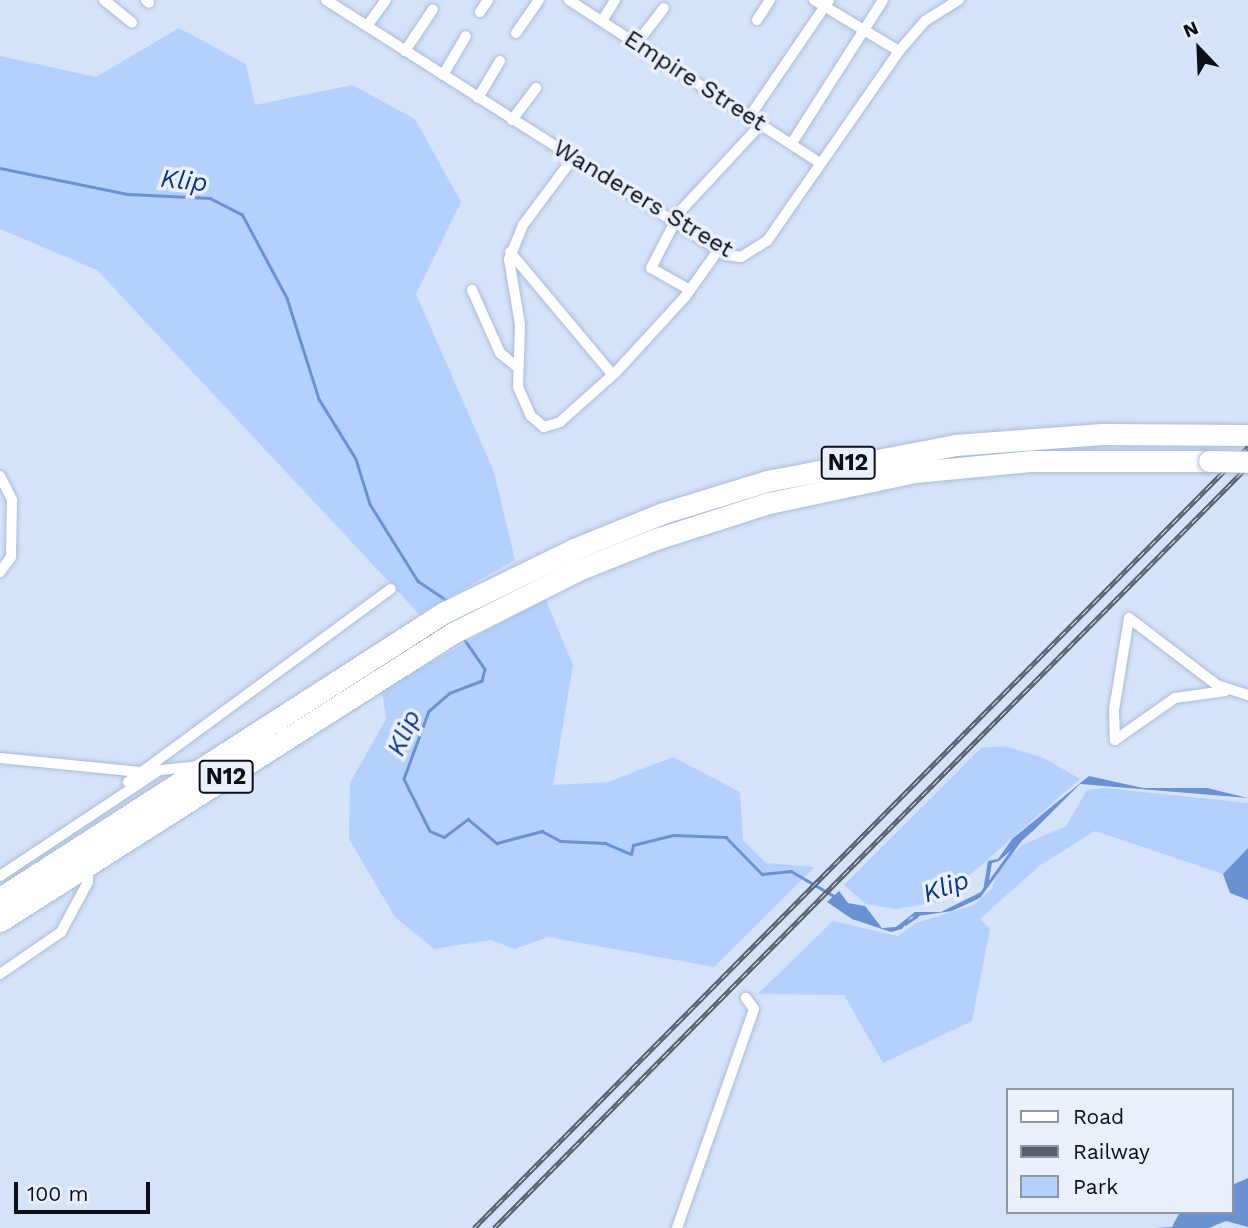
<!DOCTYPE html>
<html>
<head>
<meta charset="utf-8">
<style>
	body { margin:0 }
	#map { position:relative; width:1248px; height:1228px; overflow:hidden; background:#d5e3fa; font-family:"Work Sans",sans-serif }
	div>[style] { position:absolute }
	.green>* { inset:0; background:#b4d0ff }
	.water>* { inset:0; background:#6a92d3 }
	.stream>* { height:2.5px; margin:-1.25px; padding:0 1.25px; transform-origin:1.25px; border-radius:1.25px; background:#6a92d3 }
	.roads { filter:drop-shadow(0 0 2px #abbbd7) drop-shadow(0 0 2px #abbbd7) }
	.street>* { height:10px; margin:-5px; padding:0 5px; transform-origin:5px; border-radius:5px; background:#fff }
	.highway>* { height:21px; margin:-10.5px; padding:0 10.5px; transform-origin:10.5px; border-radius:10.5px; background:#fff }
	.rail>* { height:5px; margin-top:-2.5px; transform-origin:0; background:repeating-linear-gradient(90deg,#e9f0fc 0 8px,#565f6e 0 16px); box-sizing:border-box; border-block:2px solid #565f6e }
	.bridges { filter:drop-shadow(0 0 2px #abbbd7) drop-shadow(0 0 2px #abbbd7) }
	.highway-bridge>* { height:21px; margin:-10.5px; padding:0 10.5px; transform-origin:10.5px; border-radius:10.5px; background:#fff }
	span { translate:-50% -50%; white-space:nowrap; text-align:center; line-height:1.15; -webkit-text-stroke:7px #e9f0fc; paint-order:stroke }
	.shield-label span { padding:2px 5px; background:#e9f0fc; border:2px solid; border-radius:5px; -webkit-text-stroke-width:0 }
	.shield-label { font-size:23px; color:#0a1019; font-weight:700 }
	.street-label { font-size:24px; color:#0a1019 }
	.water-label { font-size:26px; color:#093985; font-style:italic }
	.legend { position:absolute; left:1006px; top:1088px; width:228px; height:126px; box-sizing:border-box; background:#e9f0fc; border:2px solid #9096a1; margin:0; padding:9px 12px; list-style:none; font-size:21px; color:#0a1019 }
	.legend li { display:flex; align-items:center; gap:14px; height:35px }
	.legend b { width:35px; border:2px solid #9096a1 }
	.north { position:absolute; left:1164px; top:14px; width:70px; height:70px; -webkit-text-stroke:5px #e9f0fc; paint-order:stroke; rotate:337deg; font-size:19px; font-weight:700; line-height:28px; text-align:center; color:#0a1019 }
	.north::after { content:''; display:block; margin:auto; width:24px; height:32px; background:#0a1019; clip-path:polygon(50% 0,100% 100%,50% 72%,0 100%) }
	.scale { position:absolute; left:14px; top:1182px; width:136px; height:32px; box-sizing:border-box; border:4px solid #0a1019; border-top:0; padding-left:9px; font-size:21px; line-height:24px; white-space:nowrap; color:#0a1019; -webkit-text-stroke:5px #e9f0fc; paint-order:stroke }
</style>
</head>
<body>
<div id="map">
	<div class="green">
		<i style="clip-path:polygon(179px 28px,246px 64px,255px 105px,352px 85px,415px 119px,461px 202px,416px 294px,494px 472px,515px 560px,419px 614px,97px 270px,0 229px,0 56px,96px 77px)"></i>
		<i style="clip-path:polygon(545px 598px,573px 665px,553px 785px,608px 782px,673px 757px,740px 792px,743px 840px,766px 863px,815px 867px,714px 967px,548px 937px,515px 949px,491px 940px,434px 949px,395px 917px,349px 839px,350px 783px,386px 719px,382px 690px)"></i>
		<i style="clip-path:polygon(1004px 746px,1044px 758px,1080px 779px,939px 902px,896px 909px,866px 904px,844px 885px,981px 748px)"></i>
		<i style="clip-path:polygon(1105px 788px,1248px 803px,1248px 848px,1223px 874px,1095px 831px,1039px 866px,980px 919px,990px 929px,972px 1021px,883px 1063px,844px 995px,758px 994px,833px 921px,898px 936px,916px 923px,974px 905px,992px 888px,1000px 865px,1022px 845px,1066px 826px,1087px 790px)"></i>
	</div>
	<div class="water">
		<i style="clip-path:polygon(1089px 776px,1143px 788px,1207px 788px,1248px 798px,1080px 784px,1035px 829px,999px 861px,992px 863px,988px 886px,978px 899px,952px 911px,911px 917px,902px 929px,891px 932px,852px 919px,827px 902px,839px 891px,848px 903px,865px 906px,882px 928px,896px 927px,915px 912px,941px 912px,983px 891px,988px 861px,998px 859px,1012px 839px)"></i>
		<i style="clip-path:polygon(1248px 848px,1248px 900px,1230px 893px,1223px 874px)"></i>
		<i style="clip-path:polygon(1248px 1178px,1248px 1227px,1226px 1221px,1209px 1228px,1156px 1228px,1172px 1227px,1180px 1212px,1232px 1212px,1232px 1185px)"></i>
	</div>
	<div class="stream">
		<i style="left:0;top:168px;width:131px;rotate:11.5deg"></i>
		<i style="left:128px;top:194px;width:82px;rotate:2.8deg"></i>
		<i style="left:210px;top:198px;width:36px;rotate:27deg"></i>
		<i style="left:242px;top:214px;width:95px;rotate:61.8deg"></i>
		<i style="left:287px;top:298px;width:106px;rotate:72.4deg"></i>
		<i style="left:319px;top:399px;width:70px;rotate:58.3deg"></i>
		<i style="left:356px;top:459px;width:47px;rotate:72.7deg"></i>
		<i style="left:370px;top:504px;width:91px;rotate:58.1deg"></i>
		<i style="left:418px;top:581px;width:36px;rotate:34deg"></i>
		<i style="left:462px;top:636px;width:40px;rotate:55.1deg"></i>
		<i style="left:485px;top:669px;width:12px;rotate:104deg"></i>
		<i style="left:482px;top:681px;width:34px;rotate:159deg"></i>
		<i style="left:450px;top:693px;width:28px;rotate:139deg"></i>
		<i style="left:429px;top:711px;width:72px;rotate:110.2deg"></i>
		<i style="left:404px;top:779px;width:58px;rotate:63.4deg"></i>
		<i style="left:430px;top:831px;width:15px;rotate:23deg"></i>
		<i style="left:444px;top:837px;width:30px;rotate:-37deg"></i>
		<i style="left:468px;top:819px;width:38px;rotate:40deg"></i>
		<i style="left:497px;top:843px;width:47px;rotate:-14.9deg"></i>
		<i style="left:542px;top:831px;width:21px;rotate:28deg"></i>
		<i style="left:561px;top:841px;width:44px;rotate:2.6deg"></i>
		<i style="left:605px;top:843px;width:28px;rotate:23deg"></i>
		<i style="left:631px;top:854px;width:9px;rotate:-77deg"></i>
		<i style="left:633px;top:845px;width:41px;rotate:-14deg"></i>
		<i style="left:673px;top:835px;width:53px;rotate:2.2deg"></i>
		<i style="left:726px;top:837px;width:52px;rotate:45.8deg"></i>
		<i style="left:762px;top:874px;width:29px;rotate:-6deg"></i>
		<i style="left:791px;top:871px;width:50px;rotate:30.2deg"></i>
		<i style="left:979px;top:896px;width:72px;rotate:-54.1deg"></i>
		<i style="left:905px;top:924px;width:14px;rotate:-34deg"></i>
	</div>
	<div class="roads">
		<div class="street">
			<i style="left:104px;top:0;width:36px;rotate:39deg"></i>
			<i style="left:146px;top:0;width:4px;rotate:45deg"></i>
			<i style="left:326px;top:0;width:475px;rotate:32.5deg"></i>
			<i style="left:727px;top:255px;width:14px;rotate:8deg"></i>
			<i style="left:741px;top:257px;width:31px;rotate:-32deg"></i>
			<i style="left:767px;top:241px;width:231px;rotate:-55.2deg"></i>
			<i style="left:899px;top:51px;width:40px;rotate:-49deg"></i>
			<i style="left:925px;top:21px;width:40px;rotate:-32deg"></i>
			<i style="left:569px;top:0;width:299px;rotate:33deg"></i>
			<i style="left:814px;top:0;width:99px;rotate:31deg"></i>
			<i style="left:480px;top:12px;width:14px;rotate:-56deg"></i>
			<i style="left:757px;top:20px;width:24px;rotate:-57deg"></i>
			<i style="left:602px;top:21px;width:25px;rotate:-58deg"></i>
			<i style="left:367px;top:26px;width:32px;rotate:-54deg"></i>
			<i style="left:516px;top:33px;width:40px;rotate:-55.1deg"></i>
			<i style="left:637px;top:43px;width:44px;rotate:-52.4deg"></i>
			<i style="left:405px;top:51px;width:50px;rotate:-56.3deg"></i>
			<i style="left:443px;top:75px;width:45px;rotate:-59.5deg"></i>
			<i style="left:478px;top:98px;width:43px;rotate:-59.3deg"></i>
			<i style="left:750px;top:116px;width:140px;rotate:-55.7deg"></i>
			<i style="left:512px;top:120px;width:40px;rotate:-53deg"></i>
			<i style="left:792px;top:143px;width:169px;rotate:-57.5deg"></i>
			<i style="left:573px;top:158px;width:84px;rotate:126.7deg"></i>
			<i style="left:523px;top:225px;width:37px;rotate:112deg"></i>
			<i style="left:509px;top:259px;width:67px;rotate:80.5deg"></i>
			<i style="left:520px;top:325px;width:62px;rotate:91.8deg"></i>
			<i style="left:518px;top:387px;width:32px;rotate:66deg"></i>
			<i style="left:531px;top:416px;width:17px;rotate:40deg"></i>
			<i style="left:544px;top:427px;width:17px;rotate:-17deg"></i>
			<i style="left:560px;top:422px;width:75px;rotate:-41.8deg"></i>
			<i style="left:616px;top:372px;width:102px;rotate:-47.4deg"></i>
			<i style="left:685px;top:297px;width:59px;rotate:-54.7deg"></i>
			<i style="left:672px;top:220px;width:132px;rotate:-47.1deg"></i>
			<i style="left:675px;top:222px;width:52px;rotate:117.6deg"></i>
			<i style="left:651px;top:268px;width:45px;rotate:29.4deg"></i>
			<i style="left:510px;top:252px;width:160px;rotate:50.1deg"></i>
			<i style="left:472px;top:290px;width:69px;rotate:66deg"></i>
			<i style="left:500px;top:353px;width:22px;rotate:39deg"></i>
			<i style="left:0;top:476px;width:27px;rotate:63deg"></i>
			<i style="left:12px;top:500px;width:57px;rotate:91deg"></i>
			<i style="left:11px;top:557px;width:19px;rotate:126deg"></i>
			<i style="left:1129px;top:618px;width:111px;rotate:37.3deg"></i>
			<i style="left:1217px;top:685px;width:33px;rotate:18deg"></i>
			<i style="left:1115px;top:740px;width:73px;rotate:-35deg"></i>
			<i style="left:1175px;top:698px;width:51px;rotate:-7.8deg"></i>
			<i style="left:1115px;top:740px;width:30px;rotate:-92deg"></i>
			<i style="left:1114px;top:710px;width:93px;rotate:-80.7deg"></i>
			<i style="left:0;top:758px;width:141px;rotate:5.7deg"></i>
			<i style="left:140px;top:772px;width:62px;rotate:-5.5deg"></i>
			<i style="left:128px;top:782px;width:326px;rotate:-36.3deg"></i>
			<i style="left:0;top:876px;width:190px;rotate:-33.6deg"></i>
			<i style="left:0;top:974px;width:74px;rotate:-34.5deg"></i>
			<i style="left:61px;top:932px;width:57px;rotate:-61.6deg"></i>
			<i style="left:88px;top:882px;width:18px;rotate:-90deg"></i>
			<i style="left:677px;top:1228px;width:232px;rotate:-70.6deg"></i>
			<i style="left:754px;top:1009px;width:14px;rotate:-126deg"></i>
		</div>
		<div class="highway">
			<i style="left:0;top:898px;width:527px;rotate:-32.75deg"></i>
			<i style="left:443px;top:613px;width:146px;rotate:-26deg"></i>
			<i style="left:574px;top:549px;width:96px;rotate:-22deg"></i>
			<i style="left:663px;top:513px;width:109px;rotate:-17.1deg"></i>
			<i style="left:767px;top:481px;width:191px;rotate:-10.8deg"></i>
			<i style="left:955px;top:445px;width:147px;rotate:-4.3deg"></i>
			<i style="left:1102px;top:434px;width:146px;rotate:0.4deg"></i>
			<i style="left:0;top:921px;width:537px;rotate:-32.45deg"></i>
			<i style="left:453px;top:633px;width:140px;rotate:-26.7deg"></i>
			<i style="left:578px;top:570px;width:84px;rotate:-21.7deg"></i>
			<i style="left:656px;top:539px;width:119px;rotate:-17.7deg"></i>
			<i style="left:769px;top:503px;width:149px;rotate:-12deg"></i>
			<i style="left:915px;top:472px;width:118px;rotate:-5.4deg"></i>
			<i style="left:1032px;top:461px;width:177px"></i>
		</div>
	</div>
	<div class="rail">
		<i style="left:474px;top:1228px;width:1100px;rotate:-45.26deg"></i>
		<i style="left:494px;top:1228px;width:1072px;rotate:-45.3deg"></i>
	</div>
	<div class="bridges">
		<div class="highway-bridge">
			<i style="left:1209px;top:461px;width:39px;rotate:1deg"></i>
		</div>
	</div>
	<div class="shield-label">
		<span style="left:848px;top:463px">N12</span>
		<span style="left:226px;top:777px">N12</span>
	</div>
	<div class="street-label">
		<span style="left:695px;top:81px;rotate:33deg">Empire Street</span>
		<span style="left:643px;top:199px;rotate:31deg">Wanderers Street</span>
	</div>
	<div class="water-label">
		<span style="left:184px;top:181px;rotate:6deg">Klip</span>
		<span style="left:404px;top:733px;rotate:-67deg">Klip</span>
		<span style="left:946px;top:887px;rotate:-20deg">Klip</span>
	</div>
	<ul class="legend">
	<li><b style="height:9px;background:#fff"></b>Road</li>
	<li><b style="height:9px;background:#565f6e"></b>Railway</li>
	<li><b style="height:19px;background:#b4d0ff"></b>Park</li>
	</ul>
	<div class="north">N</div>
	<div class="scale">100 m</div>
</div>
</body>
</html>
